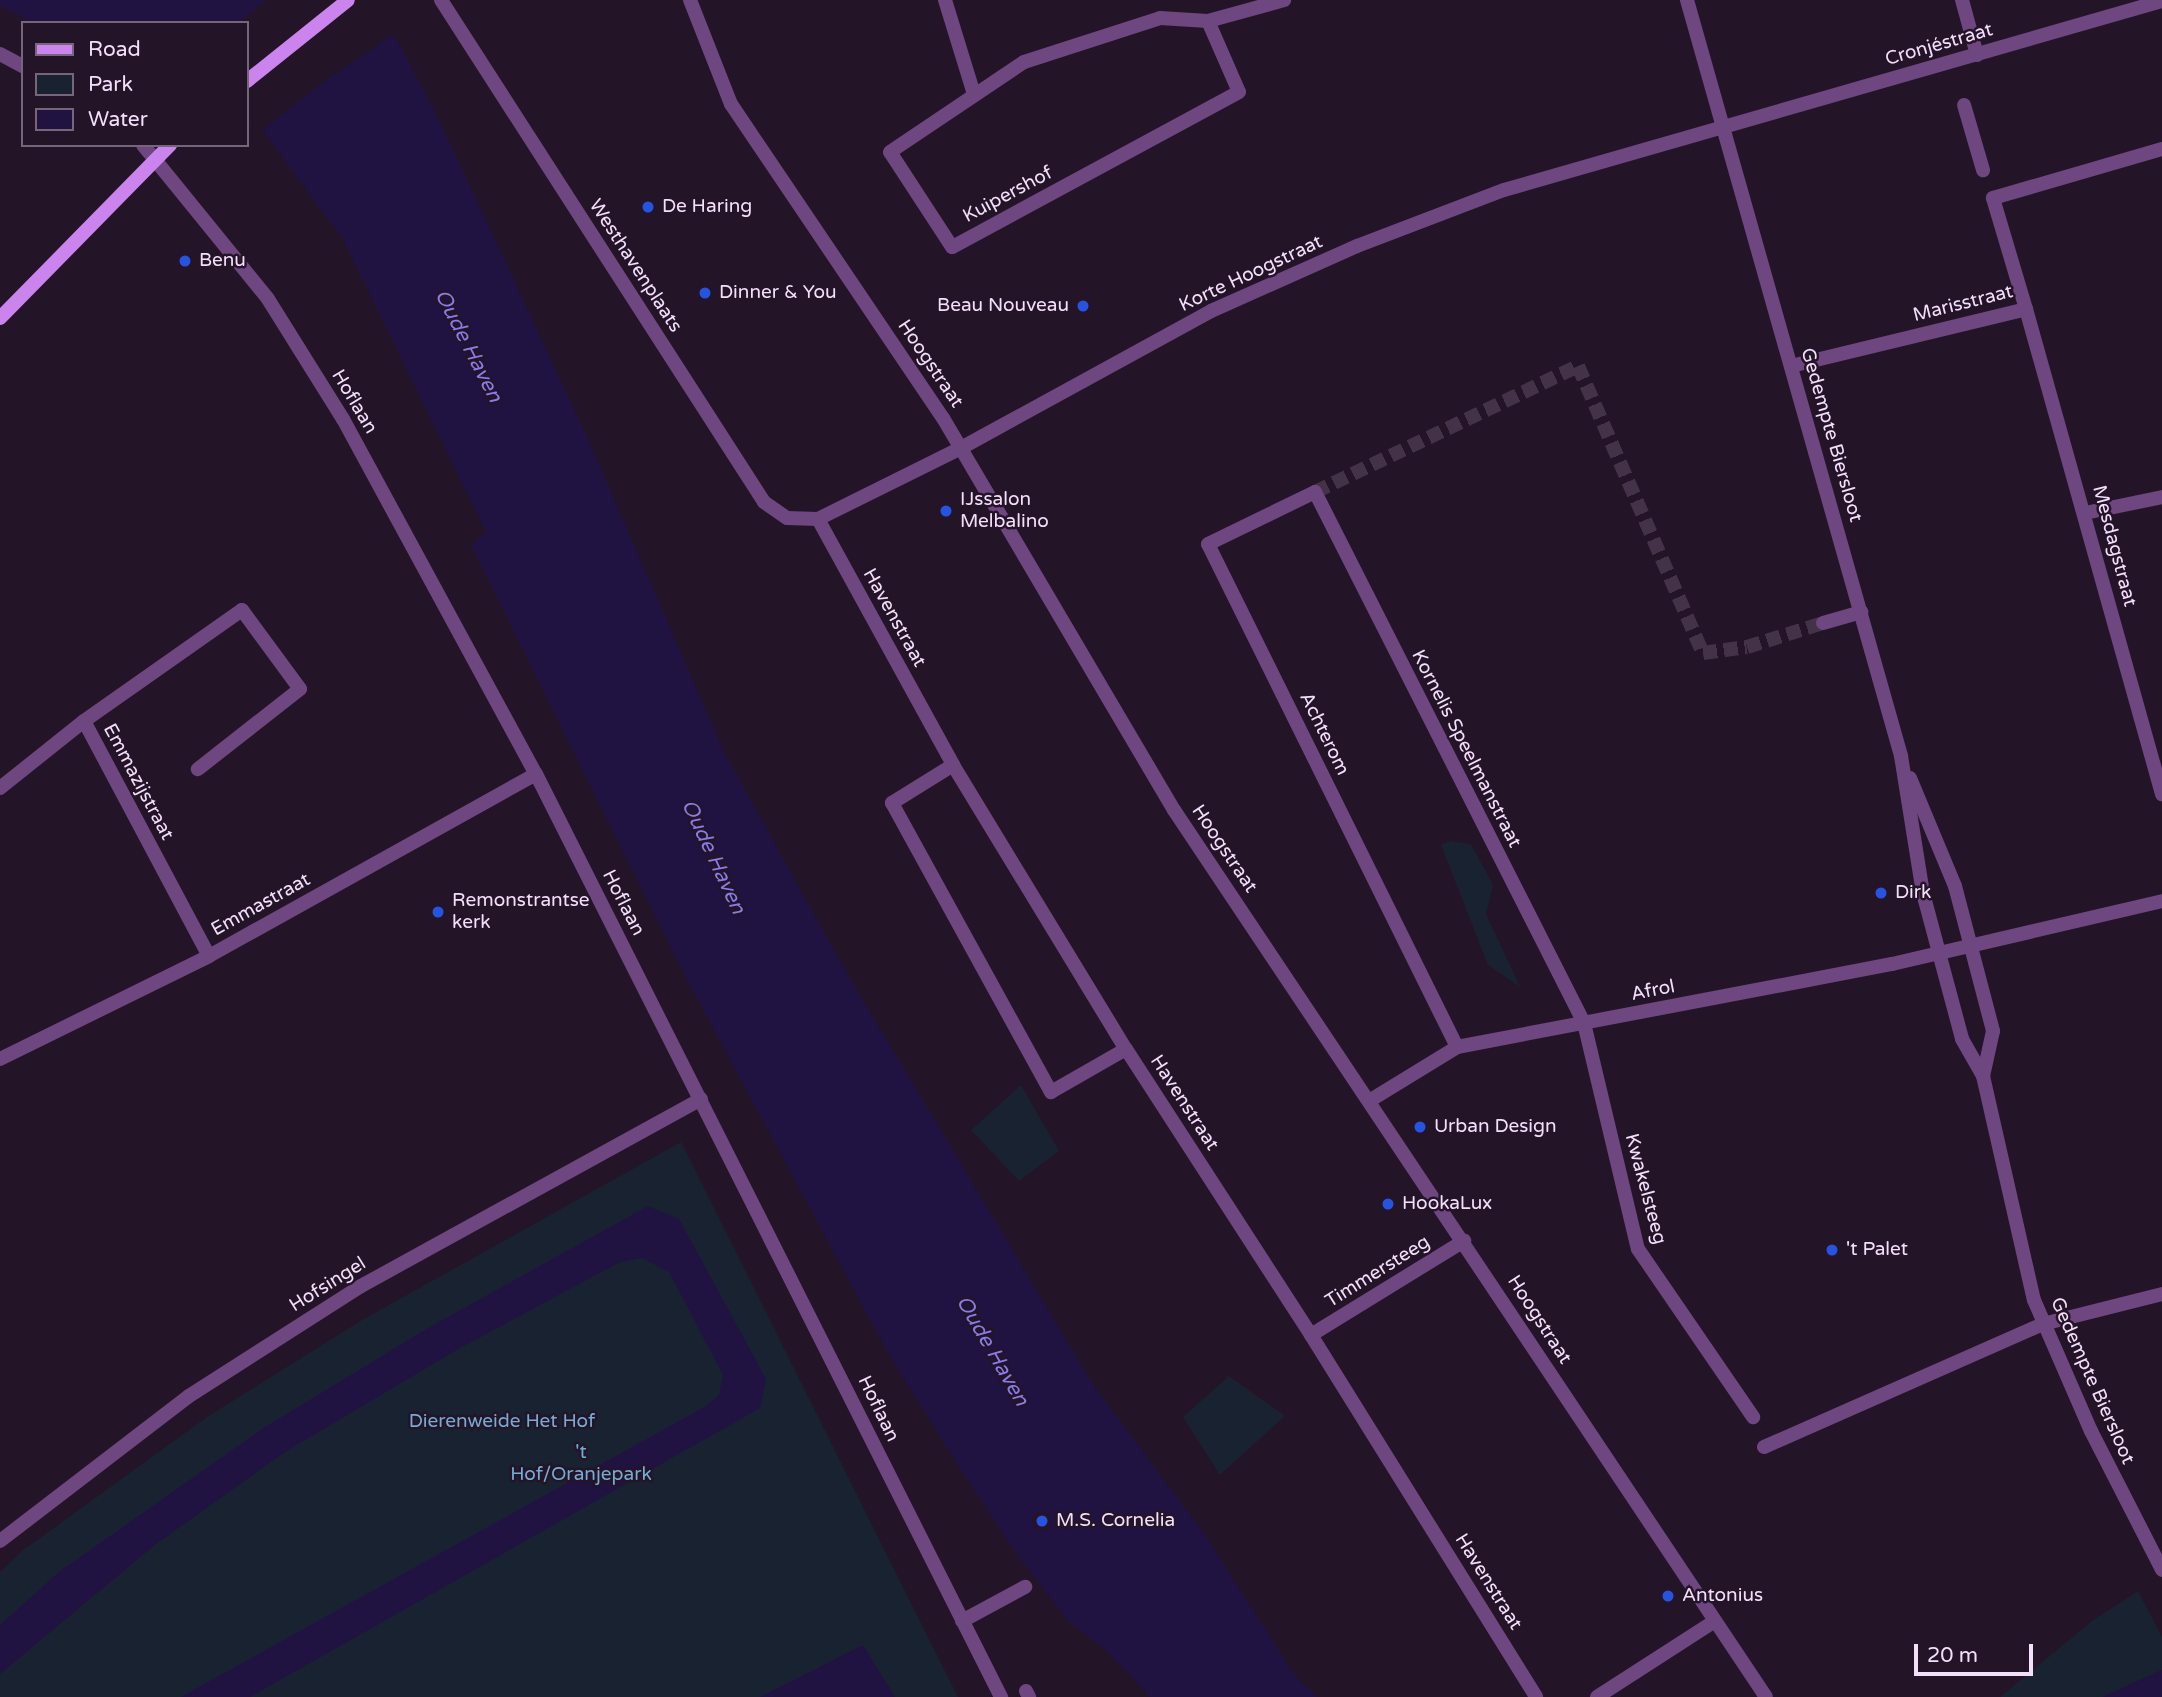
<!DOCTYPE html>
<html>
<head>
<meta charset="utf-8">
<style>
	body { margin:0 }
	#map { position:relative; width:2162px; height:1697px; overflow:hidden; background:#241428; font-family:"Varela Round",sans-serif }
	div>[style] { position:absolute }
	.green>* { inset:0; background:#182231 }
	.water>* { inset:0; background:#201342 }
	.pier>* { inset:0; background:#241428 }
	.street-tunnel>* { height:14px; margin-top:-7px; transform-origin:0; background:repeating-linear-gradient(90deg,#433248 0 14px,transparent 0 21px) }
	.lane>* { height:14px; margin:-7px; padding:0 7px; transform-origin:7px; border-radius:7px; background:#6e4680 }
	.street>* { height:14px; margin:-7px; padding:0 7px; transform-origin:7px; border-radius:7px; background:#6e4680 }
	.secondary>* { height:14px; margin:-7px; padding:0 7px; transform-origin:7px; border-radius:7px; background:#cb83ee }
	.dots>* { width:19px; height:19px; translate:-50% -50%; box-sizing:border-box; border:4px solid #241428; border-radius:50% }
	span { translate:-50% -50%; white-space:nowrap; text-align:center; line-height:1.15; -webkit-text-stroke:5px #241428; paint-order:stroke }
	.street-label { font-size:19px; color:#f4dffb }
	.poi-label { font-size:19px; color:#f4dffb }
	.left { translate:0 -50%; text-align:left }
	.right { translate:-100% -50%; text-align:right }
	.park-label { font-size:19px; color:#74acd2 }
	.water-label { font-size:21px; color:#887bec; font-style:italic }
	.legend { position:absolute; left:21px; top:21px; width:228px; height:126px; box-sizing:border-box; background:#241428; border:2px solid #77657c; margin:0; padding:9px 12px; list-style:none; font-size:21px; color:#f4dffb }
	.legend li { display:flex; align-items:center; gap:14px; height:35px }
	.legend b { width:35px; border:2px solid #77657c }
	.scale { position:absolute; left:1914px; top:1644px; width:119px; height:32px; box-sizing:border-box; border:4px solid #f4dffb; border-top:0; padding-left:9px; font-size:21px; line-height:24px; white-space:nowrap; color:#f4dffb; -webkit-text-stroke:5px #241428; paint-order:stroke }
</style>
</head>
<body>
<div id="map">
	<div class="green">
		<i style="clip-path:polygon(1451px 841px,1471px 844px,1493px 885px,1486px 914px,1520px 987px,1488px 965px,1441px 845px)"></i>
		<i style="clip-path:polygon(1021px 1085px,1059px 1151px,1019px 1181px,971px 1130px)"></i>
		<i style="clip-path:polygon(681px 1142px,958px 1697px,0 1697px,0 1572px,22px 1551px,207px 1417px,362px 1320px)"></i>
		<i style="clip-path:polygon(1229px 1376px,1285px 1416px,1220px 1475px,1183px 1417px)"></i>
		<i style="clip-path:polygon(2138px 1591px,2162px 1637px,2162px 1670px,2103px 1697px,2000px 1697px,2092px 1621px)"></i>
	</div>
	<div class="water">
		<i style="clip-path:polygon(0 0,277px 0,336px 74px,394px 34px,440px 122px,587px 437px,724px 752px,846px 972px,1092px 1383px,1203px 1532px,1296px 1677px,1318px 1697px,1150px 1697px,1108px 1652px,1070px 1623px,1013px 1549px,952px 1456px,887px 1351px,683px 972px,471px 545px,486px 532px,344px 241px,247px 109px,247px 23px,36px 23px,0 6px)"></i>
		<i style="clip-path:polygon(648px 1206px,679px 1219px,766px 1379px,760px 1408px,250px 1697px,181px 1697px,708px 1405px,719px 1395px,723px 1375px,669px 1272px,642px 1258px,620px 1262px,460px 1348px,285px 1452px,156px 1544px,0 1674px,0 1625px,59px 1572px,262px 1429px,428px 1328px)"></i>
		<i style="clip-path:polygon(863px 1645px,895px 1697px,760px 1697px)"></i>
		<i style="clip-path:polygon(2162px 1670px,2162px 1697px,2103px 1697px)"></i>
	</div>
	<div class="pier">
		<i style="clip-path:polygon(266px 0,281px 0,338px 71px,260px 132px,247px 115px,247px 23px,237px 23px)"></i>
	</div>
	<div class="street-tunnel">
		<i style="left:1315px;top:492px;width:292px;rotate:-25.6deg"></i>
		<i style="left:1578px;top:366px;width:313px;rotate:66.5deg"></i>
		<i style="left:1703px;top:653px;width:44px;rotate:-7.8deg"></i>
		<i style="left:1747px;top:647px;width:80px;rotate:-17.5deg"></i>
	</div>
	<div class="lane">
		<i style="left:84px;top:721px;width:193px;rotate:-35.1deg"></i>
		<i style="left:242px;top:610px;width:98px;rotate:53.7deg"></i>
		<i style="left:300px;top:689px;width:130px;rotate:141.9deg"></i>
		<i style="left:953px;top:765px;width:72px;rotate:148.1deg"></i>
		<i style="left:892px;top:803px;width:330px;rotate:61.2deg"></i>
		<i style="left:1051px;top:1092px;width:86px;rotate:-29.8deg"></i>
		<i style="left:1764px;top:1447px;width:305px;rotate:-23.8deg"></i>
		<i style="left:962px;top:1621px;width:72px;rotate:-28.4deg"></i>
	</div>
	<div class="street">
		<i style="left:441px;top:0;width:597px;rotate:57.24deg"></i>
		<i style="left:764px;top:502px;width:28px;rotate:35deg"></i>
		<i style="left:787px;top:518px;width:31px;rotate:2deg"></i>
		<i style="left:818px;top:519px;width:160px;rotate:-26.4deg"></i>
		<i style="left:961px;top:448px;width:285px;rotate:-28.7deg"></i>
		<i style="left:1211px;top:311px;width:160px;rotate:-24deg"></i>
		<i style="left:1357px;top:246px;width:157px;rotate:-20.9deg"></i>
		<i style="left:1504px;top:190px;width:685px;rotate:-16.03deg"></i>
		<i style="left:690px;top:0;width:112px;rotate:68.5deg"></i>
		<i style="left:731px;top:104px;width:379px;rotate:56deg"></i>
		<i style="left:943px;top:418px;width:455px;rotate:59.5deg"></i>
		<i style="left:1174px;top:810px;width:1066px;rotate:56.28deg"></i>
		<i style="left:945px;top:0;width:98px;rotate:72.9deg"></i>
		<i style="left:1687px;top:0;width:786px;rotate:74.19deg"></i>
		<i style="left:1901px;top:756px;width:139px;rotate:80.9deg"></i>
		<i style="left:1923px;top:893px;width:151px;rotate:75deg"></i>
		<i style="left:1962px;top:1039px;width:43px;rotate:60.4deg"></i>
		<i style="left:1983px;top:1076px;width:230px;rotate:77.2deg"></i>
		<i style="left:2034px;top:1300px;width:143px;rotate:66.5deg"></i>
		<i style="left:2091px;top:1431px;width:156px;rotate:62.9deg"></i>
		<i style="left:1962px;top:0;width:57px;rotate:74.7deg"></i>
		<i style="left:1160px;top:18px;width:48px;rotate:3.6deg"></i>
		<i style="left:1208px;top:21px;width:77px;rotate:66.4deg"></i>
		<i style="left:1239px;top:92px;width:326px;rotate:151.6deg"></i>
		<i style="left:952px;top:247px;width:113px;rotate:-123.1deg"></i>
		<i style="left:890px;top:152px;width:161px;rotate:-33.9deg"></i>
		<i style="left:1024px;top:62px;width:143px;rotate:-17.9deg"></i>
		<i style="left:1208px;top:21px;width:79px;rotate:-15.4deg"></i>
		<i style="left:0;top:54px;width:26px;rotate:28deg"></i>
		<i style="left:1964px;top:105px;width:68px;rotate:73.7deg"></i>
		<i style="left:143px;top:145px;width:198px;rotate:50.9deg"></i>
		<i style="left:268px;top:299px;width:142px;rotate:58deg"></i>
		<i style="left:343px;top:419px;width:404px;rotate:61.5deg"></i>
		<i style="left:536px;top:774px;width:1034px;rotate:63.26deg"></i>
		<i style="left:2026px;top:309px;width:504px;rotate:74.34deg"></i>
		<i style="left:1791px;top:366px;width:242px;rotate:-13.6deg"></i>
		<i style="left:2026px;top:309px;width:116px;rotate:-106.6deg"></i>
		<i style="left:1993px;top:198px;width:176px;rotate:-16.2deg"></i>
		<i style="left:2085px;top:513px;width:79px;rotate:-11.7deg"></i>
		<i style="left:818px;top:519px;width:281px;rotate:61.2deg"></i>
		<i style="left:953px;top:765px;width:333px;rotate:58.7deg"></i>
		<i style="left:1126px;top:1049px;width:341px;rotate:57.1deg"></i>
		<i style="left:1311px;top:1335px;width:426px;rotate:58.1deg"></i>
		<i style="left:1823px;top:623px;width:40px;rotate:-16deg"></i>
		<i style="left:1910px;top:778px;width:117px;rotate:67.4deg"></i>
		<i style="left:1955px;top:886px;width:150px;rotate:75.3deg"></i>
		<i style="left:1993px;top:1031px;width:46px;rotate:102.5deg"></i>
		<i style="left:0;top:788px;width:107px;rotate:-38.6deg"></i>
		<i style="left:84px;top:721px;width:266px;rotate:62deg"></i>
		<i style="left:1457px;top:1047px;width:561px;rotate:-116.34deg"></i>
		<i style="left:1208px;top:544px;width:119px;rotate:-25.9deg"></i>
		<i style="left:1315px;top:492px;width:595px;rotate:63.13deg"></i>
		<i style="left:1584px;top:1023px;width:232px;rotate:76.6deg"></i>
		<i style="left:1638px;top:1249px;width:204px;rotate:55.6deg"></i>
		<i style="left:0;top:1059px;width:233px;rotate:-26.2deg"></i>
		<i style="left:209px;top:956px;width:374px;rotate:-29.1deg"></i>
		<i style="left:1369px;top:1101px;width:103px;rotate:-31.5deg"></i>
		<i style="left:1457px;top:1047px;width:443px;rotate:-10.8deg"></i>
		<i style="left:1892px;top:964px;width:277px;rotate:-13.1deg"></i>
		<i style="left:2043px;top:1324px;width:123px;rotate:-14.1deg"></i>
		<i style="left:1311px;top:1335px;width:180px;rotate:-31.6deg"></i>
		<i style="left:0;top:1541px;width:238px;rotate:-37.5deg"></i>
		<i style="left:189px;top:1396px;width:204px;rotate:-32.6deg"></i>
		<i style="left:361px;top:1286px;width:388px;rotate:-28.8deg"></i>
		<i style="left:1026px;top:1691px;width:7px;rotate:63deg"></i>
		<i style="left:1597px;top:1697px;width:140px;rotate:-32.8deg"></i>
	</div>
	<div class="secondary">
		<i style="left:247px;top:81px;width:129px;rotate:-38.7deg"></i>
		<i style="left:0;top:318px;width:243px;rotate:-45.5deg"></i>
	</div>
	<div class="dots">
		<i style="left:648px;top:207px;background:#2654e0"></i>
		<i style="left:185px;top:261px;background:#2654e0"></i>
		<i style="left:705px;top:293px;background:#2654e0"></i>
		<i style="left:1083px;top:306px;background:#2654e0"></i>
		<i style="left:946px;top:511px;background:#2654e0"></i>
		<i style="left:1881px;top:893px;background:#2654e0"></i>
		<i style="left:438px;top:912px;background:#2654e0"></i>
		<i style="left:1420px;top:1127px;background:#2654e0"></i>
		<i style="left:1388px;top:1204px;background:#2654e0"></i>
		<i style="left:1832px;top:1250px;background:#2654e0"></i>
		<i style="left:1042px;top:1521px;background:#2654e0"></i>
		<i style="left:1668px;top:1596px;background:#2654e0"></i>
	</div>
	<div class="street-label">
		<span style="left:1939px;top:45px;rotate:-16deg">Cronjéstraat</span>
		<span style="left:1008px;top:195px;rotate:-28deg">Kuipershof</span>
		<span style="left:635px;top:266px;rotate:57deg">Westhavenplaats</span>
		<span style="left:1251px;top:274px;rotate:-25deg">Korte Hoogstraat</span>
		<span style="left:1963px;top:304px;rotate:-14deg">Marisstraat</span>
		<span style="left:930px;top:364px;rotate:56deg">Hoogstraat</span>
		<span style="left:354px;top:402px;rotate:59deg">Hoflaan</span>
		<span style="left:1831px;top:435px;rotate:74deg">Gedempte Biersloot</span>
		<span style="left:2114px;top:546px;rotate:75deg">Mesdagstraat</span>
		<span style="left:894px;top:618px;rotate:61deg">Havenstraat</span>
		<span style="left:1324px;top:734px;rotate:64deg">Achterom</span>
		<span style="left:1466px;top:749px;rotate:63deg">Kornelis Speelmanstraat</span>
		<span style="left:138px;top:782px;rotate:62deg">Emmazijstraat</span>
		<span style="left:1224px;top:849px;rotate:56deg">Hoogstraat</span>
		<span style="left:623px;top:903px;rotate:63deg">Hoflaan</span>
		<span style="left:261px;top:905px;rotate:-29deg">Emmastraat</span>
		<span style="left:1653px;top:991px;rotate:-11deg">Afrol</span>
		<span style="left:1184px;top:1103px;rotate:57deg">Havenstraat</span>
		<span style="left:1645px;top:1189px;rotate:75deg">Kwakelsteeg</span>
		<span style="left:1378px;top:1272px;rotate:-32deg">Timmersteeg</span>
		<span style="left:328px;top:1285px;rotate:-32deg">Hofsingel</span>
		<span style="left:1539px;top:1320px;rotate:57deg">Hoogstraat</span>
		<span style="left:2092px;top:1381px;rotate:66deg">Gedempte Biersloot</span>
		<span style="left:878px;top:1409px;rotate:64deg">Hoflaan</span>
		<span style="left:1488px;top:1582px;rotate:58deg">Havenstraat</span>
	</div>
	<div class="poi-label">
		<span class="left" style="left:662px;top:207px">De Haring</span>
		<span class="left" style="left:199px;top:261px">Benu</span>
		<span class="left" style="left:719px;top:293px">Dinner &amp; You</span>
		<span class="right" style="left:1069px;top:306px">Beau Nouveau</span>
		<span class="left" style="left:960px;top:511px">IJssalon<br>Melbalino</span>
		<span class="left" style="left:1895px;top:893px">Dirk</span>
		<span class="left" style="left:452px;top:912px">Remonstrantse<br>kerk</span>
		<span class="left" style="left:1434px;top:1127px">Urban Design</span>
		<span class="left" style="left:1402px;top:1204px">HookaLux</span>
		<span class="left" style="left:1846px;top:1250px">'t Palet</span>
		<span class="left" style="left:1056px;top:1521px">M.S. Cornelia</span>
		<span class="left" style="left:1682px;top:1596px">Antonius</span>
	</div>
	<div class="park-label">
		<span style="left:502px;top:1422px">Dierenweide Het Hof</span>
		<span style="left:581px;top:1464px">'t<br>Hof/Oranjepark</span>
	</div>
	<div class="water-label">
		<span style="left:468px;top:346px;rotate:63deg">Oude Haven</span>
		<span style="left:713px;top:857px;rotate:65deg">Oude Haven</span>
		<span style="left:992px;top:1351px;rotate:60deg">Oude Haven</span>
	</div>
	<ul class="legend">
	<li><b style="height:9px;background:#cb83ee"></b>Road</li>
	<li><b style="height:19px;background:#182231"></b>Park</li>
	<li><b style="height:19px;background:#201342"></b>Water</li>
	</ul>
	<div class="scale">20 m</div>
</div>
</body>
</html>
